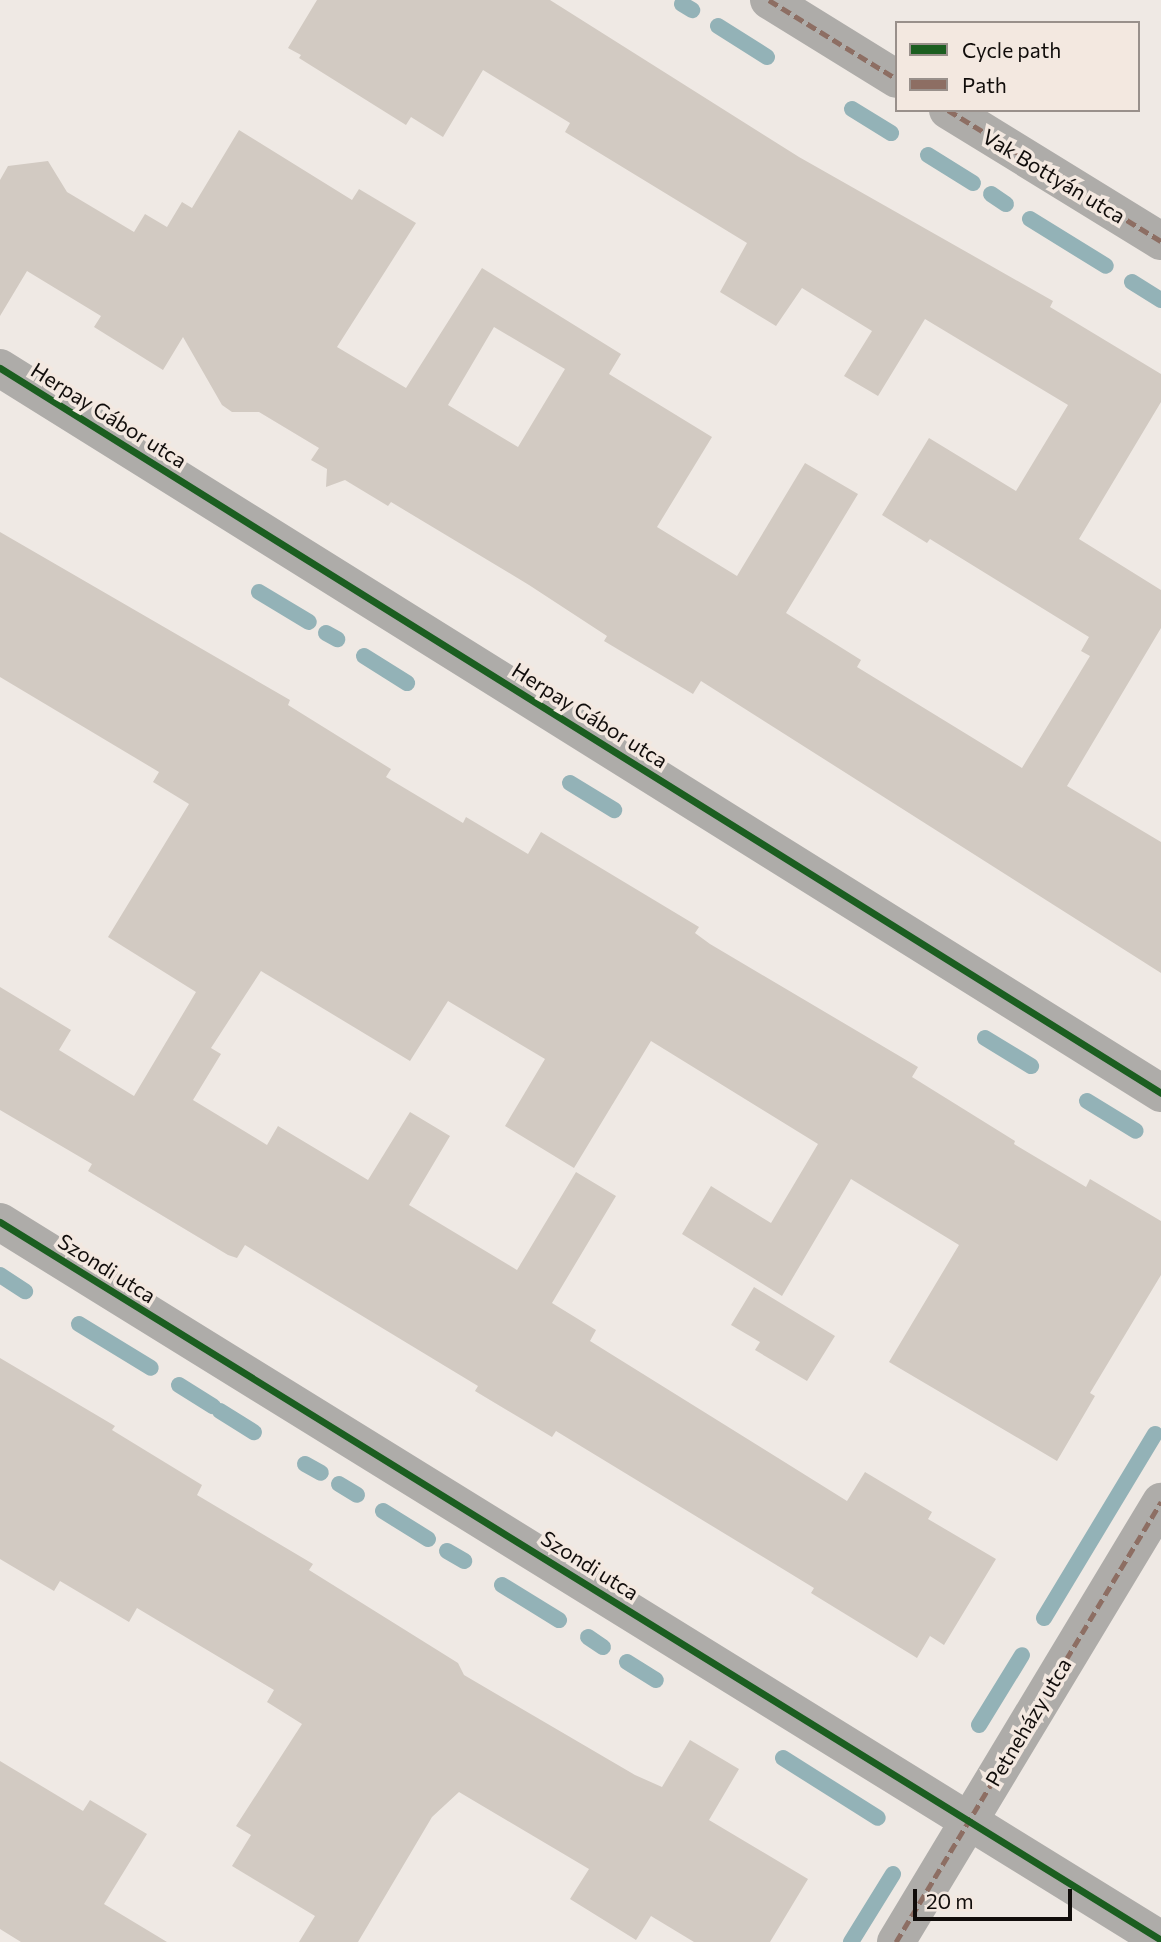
<!DOCTYPE html>
<html>
<head>
<meta charset="utf-8">
<style>
	body { margin:0 }
	#map { position:relative; width:1161px; height:1942px; overflow:hidden; background:#efe9e4; font-family:Commissioner,sans-serif }
	div>[style] { position:absolute }
	.stream>* { height:16px; margin:-8px; padding:0 8px; transform-origin:8px; border-radius:8px; background:#93b2b7 }
	.building>* { inset:0; background:#d2cac2 }
	.street>* { height:38px; margin:-19px; padding:0 19px; transform-origin:19px; border-radius:19px; background:#aeaca9 }
	.quiet>* { height:5px; margin-top:-2.5px; transform-origin:0; background:repeating-linear-gradient(90deg,#8d6e63 0 10px,transparent 0 15px) }
	.cycleway>* { height:7px; margin:-3.5px; padding:0 3.5px; transform-origin:3.5px; border-radius:3.5px; background:#1b5e20 }
	span { translate:-50% -50%; white-space:nowrap; text-align:center; line-height:1.15; -webkit-text-stroke:7px #f3e8e0; paint-order:stroke }
	.street-label { font-size:21px; color:#110d0b }
	.legend { position:absolute; left:895px; top:21px; width:245px; height:91px; box-sizing:border-box; background:#f3e8e0; border:2px solid #99908b; margin:0; padding:9px 12px; list-style:none; font-size:21px; color:#110d0b }
	.legend li { display:flex; align-items:center; gap:14px; height:35px }
	.legend b { width:35px; border:2px solid #99908b }
	.scale { position:absolute; left:913px; top:1889px; width:159px; height:32px; box-sizing:border-box; border:4px solid #110d0b; border-top:0; padding-left:9px; font-size:21px; line-height:24px; white-space:nowrap; color:#110d0b; -webkit-text-stroke:5px #f3e8e0; paint-order:stroke }
</style>
</head>
<body>
<div id="map">
	<div class="stream">
		<i style="left:682px;top:4px;width:12px;rotate:31deg"></i>
		<i style="left:718px;top:26px;width:58px;rotate:32.3deg"></i>
		<i style="left:852px;top:109px;width:46px;rotate:31.6deg"></i>
		<i style="left:928px;top:155px;width:53px;rotate:31.9deg"></i>
		<i style="left:991px;top:194px;width:18px;rotate:34deg"></i>
		<i style="left:1030px;top:219px;width:89px;rotate:31.7deg"></i>
		<i style="left:1132px;top:282px;width:34px;rotate:32deg"></i>
		<i style="left:259px;top:592px;width:58px;rotate:31deg"></i>
		<i style="left:326px;top:633px;width:13px;rotate:29deg"></i>
		<i style="left:364px;top:656px;width:51px;rotate:32.1deg"></i>
		<i style="left:570px;top:783px;width:52px;rotate:31.5deg"></i>
		<i style="left:985px;top:1038px;width:54px;rotate:31.3deg"></i>
		<i style="left:1087px;top:1101px;width:57px;rotate:31.5deg"></i>
		<i style="left:0;top:1275px;width:30px;rotate:33deg"></i>
		<i style="left:79px;top:1324px;width:84px;rotate:31.4deg"></i>
		<i style="left:179px;top:1385px;width:40px;rotate:32deg"></i>
		<i style="left:220px;top:1411px;width:40px;rotate:32deg"></i>
		<i style="left:305px;top:1464px;width:18px;rotate:29deg"></i>
		<i style="left:339px;top:1484px;width:21px;rotate:31deg"></i>
		<i style="left:383px;top:1511px;width:53px;rotate:31.9deg"></i>
		<i style="left:447px;top:1551px;width:20px;rotate:30deg"></i>
		<i style="left:502px;top:1585px;width:67px;rotate:31.6deg"></i>
		<i style="left:1044px;top:1618px;width:215px;rotate:-58.9deg"></i>
		<i style="left:588px;top:1637px;width:18px;rotate:34deg"></i>
		<i style="left:627px;top:1662px;width:34px;rotate:32deg"></i>
		<i style="left:979px;top:1725px;width:82px;rotate:-58.4deg"></i>
		<i style="left:783px;top:1758px;width:112px;rotate:32.3deg"></i>
		<i style="left:851px;top:1942px;width:80px;rotate:-58.3deg"></i>
	</div>
	<div class="building">
		<i style="clip-path:polygon(evenodd,317px 0,550px 0,799px 157px,1053px 301px,1050px 307px,1161px 374px,1161px 402px,1079px 539px,1161px 590px,1161px 628px,1067px 786px,1161px 842px,1161px 973px,701px 681px,693px 694px,604px 641px,607px 636px,529px 585px,391px 502px,388px 506px,345px 480px,326px 487px,327px 469px,311px 460px,319px 448px,259px 412px,232px 412px,222px 405px,183px 337px,163px 370px,94px 327px,101px 316px,27px 271px,0 316px,0 180px,8px 166px,48px 161px,67px 192px,134px 232px,145px 214px,167px 227px,182px 202px,192px 208px,239px 130px,352px 200px,359px 189px,416px 223px,337px 347px,406px 388px,482px 268px,621px 354px,609px 374px,712px 437px,657px 527px,737px 576px,805px 463px,858px 494px,786px 613px,861px 660px,857px 667px,1022px 768px,1090px 656px,1081px 651px,1089px 637px,930px 539px,927px 543px,882px 515px,929px 438px,1016px 491px,1068px 405px,925px 319px,878px 396px,844px 376px,872px 331px,802px 288px,776px 326px,720px 292px,747px 243px,565px 132px,570px 123px,483px 70px,443px 137px,411px 117px,406px 125px,299px 58px,301px 55px,288px 48px,317px 0,494px 327px,565px 369px,518px 447px,448px 405px,494px 327px)"></i>
		<i style="clip-path:polygon(0 532px,290px 700px,288px 705px,391px 769px,386px 777px,463px 823px,466px 817px,528px 854px,541px 832px,699px 927px,695px 933px,710px 944px,918px 1067px,912px 1077px,1015px 1141px,1014px 1144px,1086px 1187px,1090px 1179px,1161px 1221px,1161px 1275px,1090px 1393px,1095px 1396px,1057px 1461px,889px 1362px,959px 1245px,851px 1179px,782px 1296px,682px 1234px,711px 1186px,771px 1223px,818px 1144px,651px 1041px,574px 1168px,505px 1126px,545px 1059px,448px 1001px,410px 1061px,261px 971px,211px 1048px,221px 1054px,193px 1100px,267px 1145px,278px 1126px,368px 1180px,410px 1112px,450px 1136px,409px 1205px,517px 1270px,576px 1172px,616px 1196px,552px 1303px,596px 1330px,590px 1341px,847px 1501px,865px 1472px,932px 1512px,928px 1519px,996px 1559px,944px 1645px,930px 1636px,917px 1658px,811px 1593px,814px 1588px,556px 1431px,552px 1437px,475px 1391px,478px 1386px,245px 1245px,237px 1258px,228px 1255px,88px 1171px,92px 1164px,0 1110px,0 987px,71px 1030px,59px 1050px,134px 1096px,196px 992px,108px 937px,189px 804px,153px 782px,159px 772px,0 677px)"></i>
		<i style="clip-path:polygon(754px 1287px,835px 1336px,807px 1381px,755px 1350px,760px 1342px,731px 1325px)"></i>
		<i style="clip-path:polygon(0 1358px,115px 1426px,112px 1430px,202px 1485px,197px 1495px,313px 1564px,309px 1570px,458px 1663px,464px 1675px,635px 1775px,662px 1787px,690px 1740px,739px 1769px,709px 1820px,808px 1879px,770px 1942px,694px 1942px,651px 1916px,636px 1940px,570px 1899px,589px 1869px,459px 1792px,432px 1817px,358px 1942px,299px 1942px,315px 1916px,232px 1866px,251px 1835px,236px 1826px,302px 1724px,267px 1702px,274px 1690px,137px 1608px,129px 1622px,60px 1581px,54px 1591px,0 1559px)"></i>
		<i style="clip-path:polygon(0 1761px,83px 1811px,90px 1800px,147px 1834px,104px 1904px,167px 1942px,21px 1942px,0 1929px)"></i>
	</div>
	<div class="street">
		<i style="left:769px;top:0;width:150px;rotate:31.7deg"></i>
		<i style="left:948px;top:110px;width:250px;rotate:31.6deg"></i>
		<i style="left:0;top:368px;width:1369px;rotate:31.98deg"></i>
		<i style="left:0;top:1222px;width:1365px;rotate:31.73deg"></i>
		<i style="left:896px;top:1942px;width:514px;rotate:-58.94deg"></i>
	</div>
	<div class="quiet">
		<i style="left:769px;top:0;width:150px;rotate:31.7deg"></i>
		<i style="left:948px;top:110px;width:250px;rotate:31.6deg"></i>
		<i style="left:896px;top:1942px;width:514px;rotate:-58.94deg"></i>
	</div>
	<div class="cycleway">
		<i style="left:0;top:368px;width:1369px;rotate:31.98deg"></i>
		<i style="left:0;top:1222px;width:1365px;rotate:31.73deg"></i>
	</div>
	<div class="street-label">
		<span style="left:1054px;top:176px;rotate:31deg">Vak Bottyán utca</span>
		<span style="left:109px;top:415px;rotate:32deg">Herpay Gábor utca</span>
		<span style="left:590px;top:715px;rotate:32deg">Herpay Gábor utca</span>
		<span style="left:107px;top:1268px;rotate:32deg">Szondi utca</span>
		<span style="left:590px;top:1565px;rotate:32deg">Szondi utca</span>
		<span style="left:1028px;top:1722px;rotate:-59deg">Petneházy utca</span>
	</div>
	<ul class="legend">
	<li><b style="height:9px;background:#1b5e20"></b>Cycle path</li>
	<li><b style="height:9px;background:#8d6e63"></b>Path</li>
	</ul>
	<div class="scale">20 m</div>
</div>
</body>
</html>
